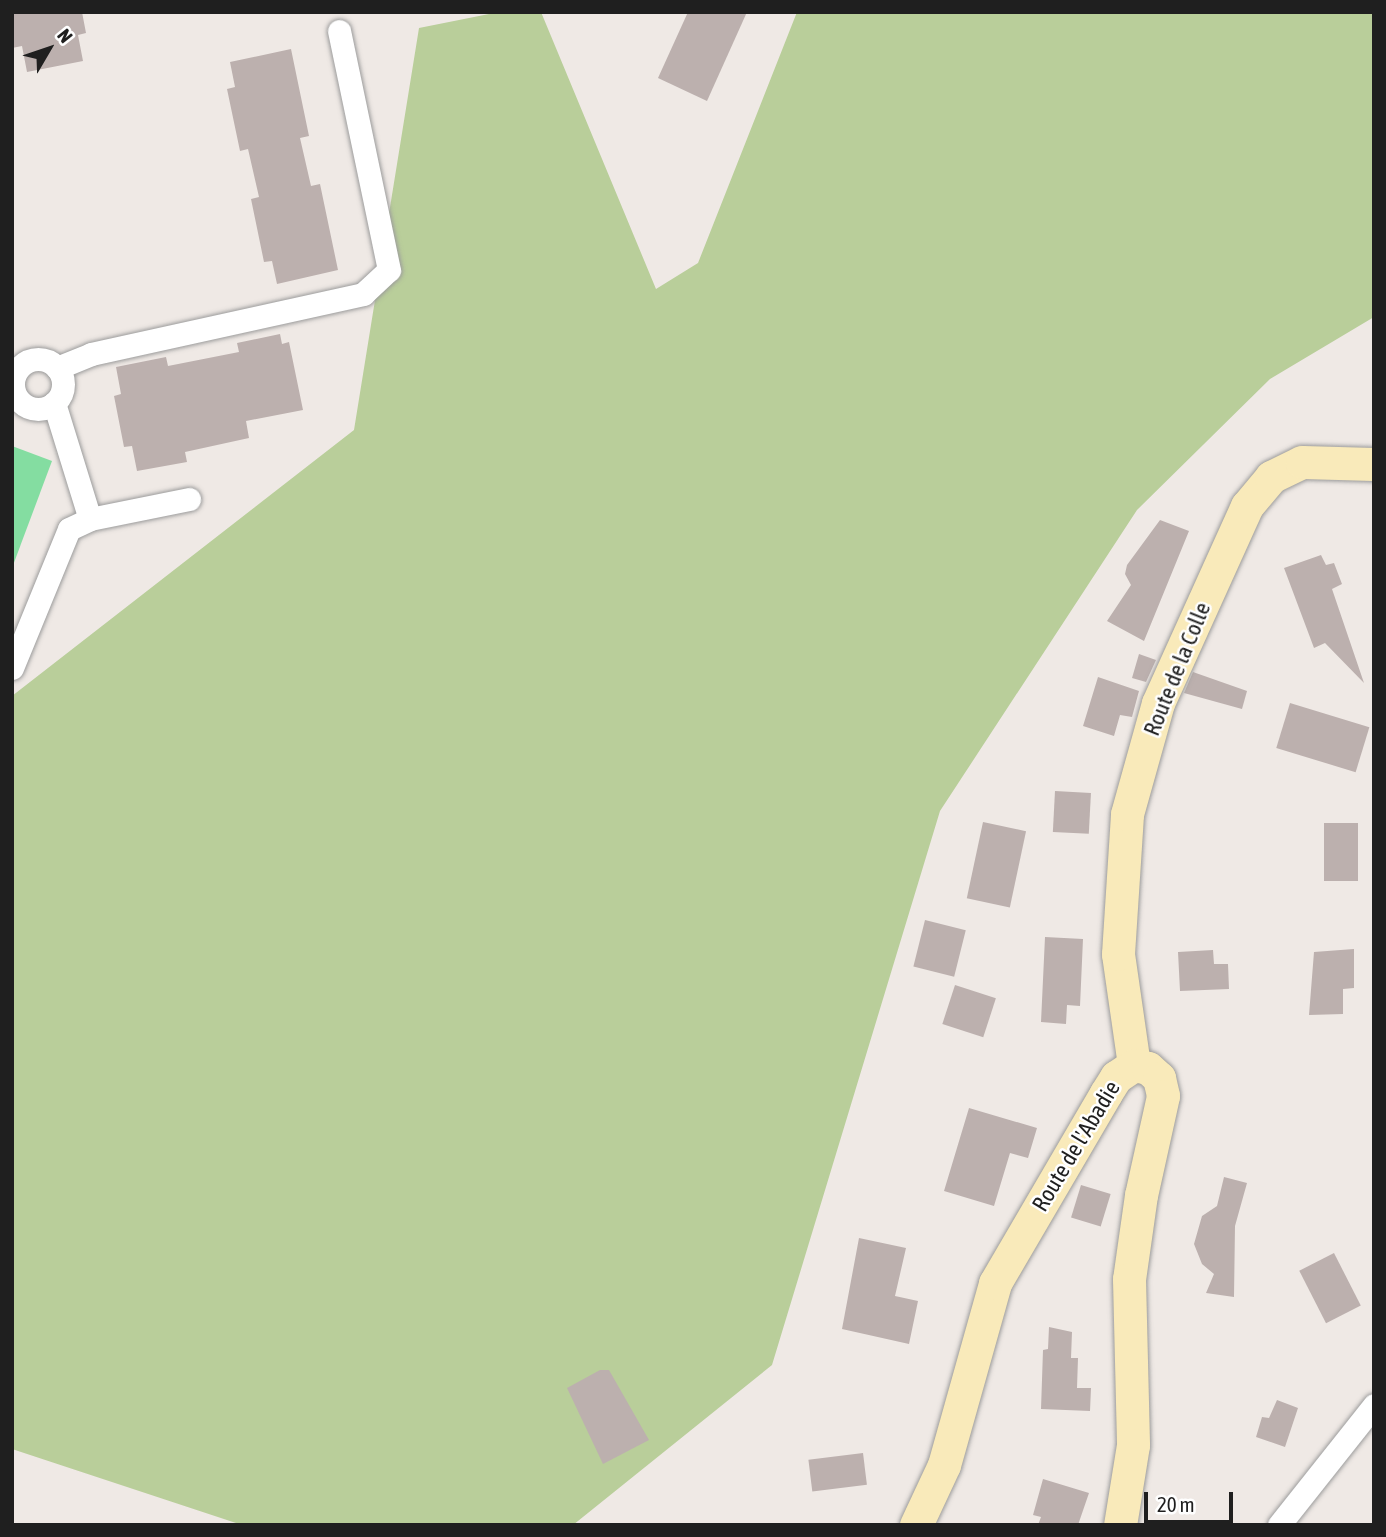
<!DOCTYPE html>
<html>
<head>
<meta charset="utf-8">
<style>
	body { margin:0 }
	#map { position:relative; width:1386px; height:1537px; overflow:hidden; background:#efe9e5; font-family:"Asap Condensed",sans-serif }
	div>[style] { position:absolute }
	.forest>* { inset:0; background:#b9ce9a }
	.pitch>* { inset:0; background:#84dda1 }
	.building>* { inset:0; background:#bcb0ae; transform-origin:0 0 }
	.roads { filter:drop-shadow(0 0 2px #9c9c9c) drop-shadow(0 0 2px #9c9c9c) }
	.street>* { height:23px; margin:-11.5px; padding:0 11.5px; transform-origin:11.5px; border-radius:11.5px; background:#fff }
	.street>.ring { margin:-11.5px; padding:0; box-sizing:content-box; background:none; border:23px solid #fff; border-radius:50% }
	.secondary>* { height:33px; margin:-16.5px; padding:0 16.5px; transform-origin:16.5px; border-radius:16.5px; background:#f9eaba }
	span { translate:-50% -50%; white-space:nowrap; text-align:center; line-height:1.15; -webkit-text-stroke:5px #fff; paint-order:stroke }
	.street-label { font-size:23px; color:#1f1f1f }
	.frame { position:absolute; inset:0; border:14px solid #1f1f1f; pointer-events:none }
	.north { position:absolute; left:14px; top:14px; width:70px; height:70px; -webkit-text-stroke:5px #fff; paint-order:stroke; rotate:51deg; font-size:19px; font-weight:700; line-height:28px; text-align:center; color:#1f1f1f }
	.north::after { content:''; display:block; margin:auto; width:24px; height:32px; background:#1f1f1f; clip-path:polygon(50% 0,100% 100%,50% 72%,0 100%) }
	.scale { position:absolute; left:1144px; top:1492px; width:89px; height:32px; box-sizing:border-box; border:4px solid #1f1f1f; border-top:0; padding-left:9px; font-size:21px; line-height:24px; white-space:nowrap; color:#1f1f1f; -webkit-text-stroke:5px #fff; paint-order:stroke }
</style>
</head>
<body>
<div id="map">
	<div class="forest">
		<i style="clip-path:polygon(499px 12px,541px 12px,656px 289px,698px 263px,797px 12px,1374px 12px,1374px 317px,1270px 379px,1137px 510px,940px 811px,772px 1365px,573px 1525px,236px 1523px,12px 1449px,12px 696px,354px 430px,419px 28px)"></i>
	</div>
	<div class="pitch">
		<i style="clip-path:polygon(12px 446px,52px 461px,12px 568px)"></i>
	</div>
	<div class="building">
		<i style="clip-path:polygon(12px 12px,82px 12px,86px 33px,78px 35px,83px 61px,27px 72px,22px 46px,12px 48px)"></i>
		<i style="clip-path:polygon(688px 12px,747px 12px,707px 101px,658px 78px)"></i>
		<i style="clip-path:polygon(291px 49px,309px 136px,300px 138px,311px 186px,320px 184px,338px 270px,277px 284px,272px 261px,264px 262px,251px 199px,259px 197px,248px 149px,240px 151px,227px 89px,235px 87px,230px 62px)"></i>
		<i style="clip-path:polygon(280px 334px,282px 344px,289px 342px,303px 410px,246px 421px,249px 438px,185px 452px,187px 462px,137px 471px,132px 446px,124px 447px,114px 396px,121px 394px,116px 367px,166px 357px,168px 366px,239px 352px,237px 343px)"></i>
		<i style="clip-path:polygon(1160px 520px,1189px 531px,1144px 641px,1107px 621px,1131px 585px,1125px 574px,1127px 565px)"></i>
		<i style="clip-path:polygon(1321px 555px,1326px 565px,1334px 563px,1342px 584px,1332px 589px,1364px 683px,1325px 643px,1314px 648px,1284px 568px)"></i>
		<i style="clip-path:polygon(1139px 654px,1156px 660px,1146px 682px,1132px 678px)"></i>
		<i style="clip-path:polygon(1193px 672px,1247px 691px,1242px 709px,1184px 693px)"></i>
		<i style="clip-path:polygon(1098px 677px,1139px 691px,1132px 717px,1120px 715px,1114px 736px,1083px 726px)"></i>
		<i style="left:1290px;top:703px;width:83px;height:47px;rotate:17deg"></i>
		<i style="left:1055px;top:791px;width:36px;height:41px;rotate:3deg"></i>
		<i style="left:983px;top:822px;width:44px;height:78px;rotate:12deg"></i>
		<i style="left:1324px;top:823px;width:34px;height:58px"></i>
		<i style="left:925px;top:920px;width:42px;height:48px;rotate:14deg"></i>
		<i style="clip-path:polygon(1045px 937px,1083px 939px,1080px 1006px,1067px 1005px,1066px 1024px,1041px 1022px)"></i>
		<i style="clip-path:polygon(1354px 949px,1354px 988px,1343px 989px,1343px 1014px,1309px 1015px,1314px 952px)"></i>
		<i style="clip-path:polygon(1213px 950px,1214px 964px,1228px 964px,1229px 989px,1180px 991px,1178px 952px)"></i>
		<i style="left:955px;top:985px;width:43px;height:41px;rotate:18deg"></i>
		<i style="clip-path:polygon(969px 1108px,1037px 1128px,1028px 1158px,1010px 1153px,994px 1206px,944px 1191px)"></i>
		<i style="clip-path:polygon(1224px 1177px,1247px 1183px,1235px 1226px,1234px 1297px,1206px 1293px,1214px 1274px,1202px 1264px,1194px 1244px,1202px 1216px,1217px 1206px)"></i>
		<i style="left:1081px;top:1185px;width:31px;height:34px;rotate:17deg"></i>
		<i style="clip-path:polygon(859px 1238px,906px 1248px,895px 1296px,918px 1301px,909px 1344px,842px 1329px)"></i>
		<i style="left:1334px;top:1253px;width:59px;height:39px;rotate:63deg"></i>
		<i style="clip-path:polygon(1049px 1327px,1072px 1332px,1071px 1358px,1078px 1358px,1077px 1388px,1091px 1388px,1090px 1411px,1041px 1409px,1043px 1350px,1048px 1349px)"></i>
		<i style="clip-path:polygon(600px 1370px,609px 1370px,649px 1440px,603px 1464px,567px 1388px)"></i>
		<i style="clip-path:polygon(1277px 1400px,1298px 1408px,1285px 1447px,1256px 1437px,1262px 1417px,1269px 1418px)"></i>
		<i style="left:863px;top:1453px;width:32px;height:55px;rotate:83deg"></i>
		<i style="clip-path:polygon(1043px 1479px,1089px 1493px,1078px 1525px,1038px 1525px,1041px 1517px,1033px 1515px)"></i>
	</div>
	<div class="roads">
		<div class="street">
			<i class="ring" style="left:13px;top:359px;width:27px;height:27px"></i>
			<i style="left:57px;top:368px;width:37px;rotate:-22deg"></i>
			<i style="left:91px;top:354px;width:279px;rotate:-12.4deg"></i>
			<i style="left:363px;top:294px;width:35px;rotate:-43deg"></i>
			<i style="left:389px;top:270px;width:244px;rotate:-101.8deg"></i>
			<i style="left:54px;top:403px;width:121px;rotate:72.8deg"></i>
			<i style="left:12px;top:668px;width:150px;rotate:-67.7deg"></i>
			<i style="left:69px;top:529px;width:23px;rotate:-25deg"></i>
			<i style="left:90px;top:519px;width:101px;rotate:-11.4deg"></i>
			<i style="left:1279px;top:1525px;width:153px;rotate:-51.6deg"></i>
		</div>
		<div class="secondary">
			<i style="left:1134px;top:1065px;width:112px;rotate:-98.2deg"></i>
			<i style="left:1118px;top:954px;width:140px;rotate:-86.3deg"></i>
			<i style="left:1127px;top:814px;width:115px;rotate:-74.4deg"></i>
			<i style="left:1158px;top:703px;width:216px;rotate:-65.7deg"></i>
			<i style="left:1247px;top:506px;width:38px;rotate:-50deg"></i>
			<i style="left:1271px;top:477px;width:34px;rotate:-26deg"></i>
			<i style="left:1302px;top:462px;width:72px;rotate:1.6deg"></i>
			<i style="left:916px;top:1525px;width:66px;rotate:-65deg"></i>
			<i style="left:944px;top:1465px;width:189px;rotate:-74.3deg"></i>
			<i style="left:995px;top:1283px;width:220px;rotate:-59.7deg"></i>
			<i style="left:1106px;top:1093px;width:19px;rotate:-58deg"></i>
			<i style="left:1116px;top:1077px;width:22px;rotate:-34deg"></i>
			<i style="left:1134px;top:1065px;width:14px;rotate:12deg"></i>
			<i style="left:1148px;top:1068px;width:15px;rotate:42deg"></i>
			<i style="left:1159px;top:1078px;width:18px;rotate:77deg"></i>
			<i style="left:1163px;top:1096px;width:101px;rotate:102.5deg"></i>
			<i style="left:1141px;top:1195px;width:85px;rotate:98.1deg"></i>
			<i style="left:1129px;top:1279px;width:166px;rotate:88.6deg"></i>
			<i style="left:1133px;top:1445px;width:81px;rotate:99.2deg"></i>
		</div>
	</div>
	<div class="street-label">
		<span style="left:1177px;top:669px;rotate:-68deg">Route de la Colle</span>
		<span style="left:1076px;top:1146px;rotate:-59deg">Route de l'Abadie</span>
	</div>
	<div class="frame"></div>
	<div class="north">N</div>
	<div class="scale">20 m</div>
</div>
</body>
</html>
